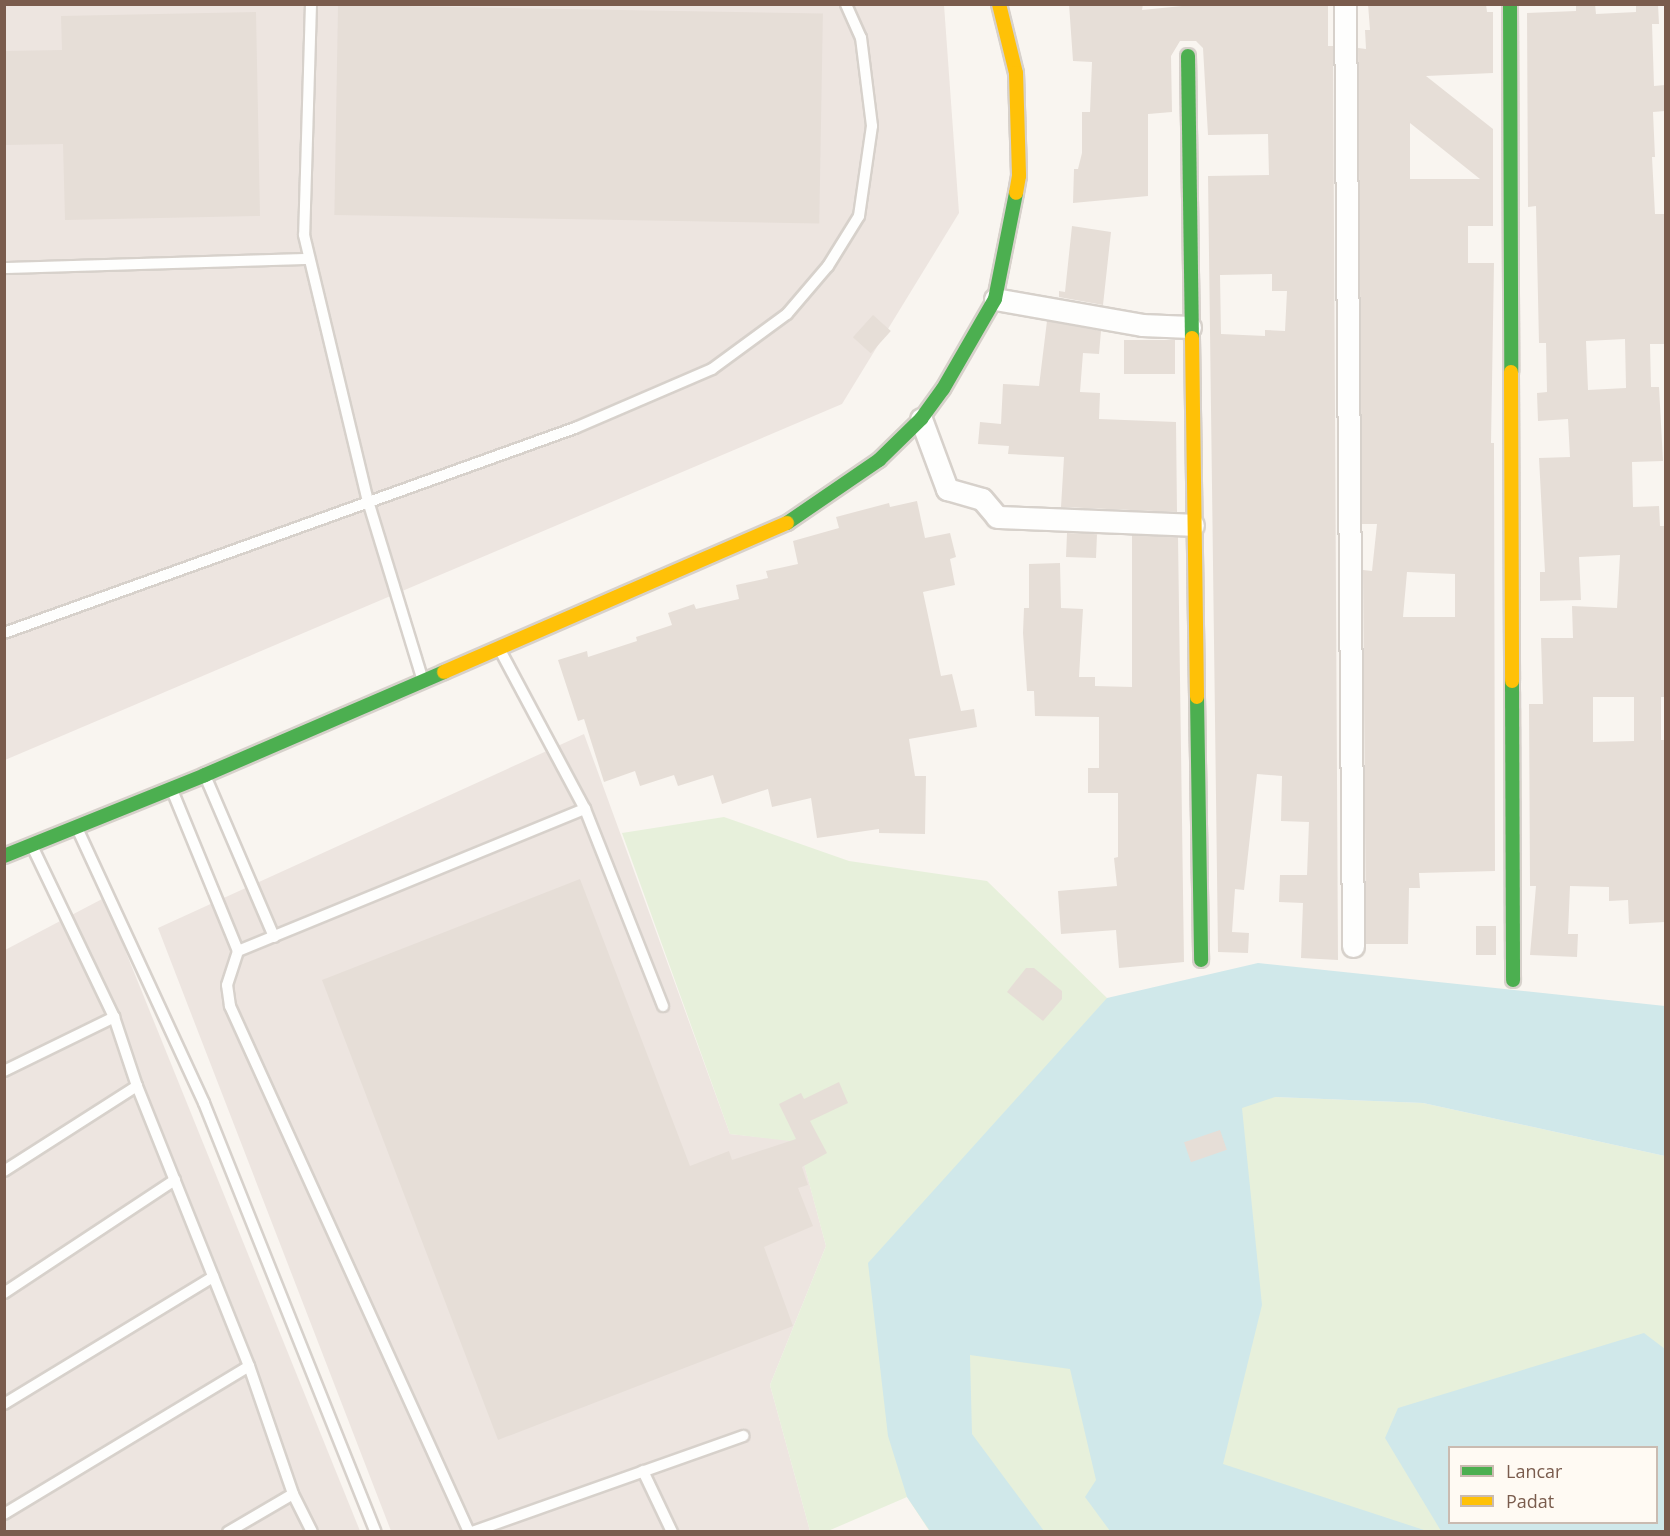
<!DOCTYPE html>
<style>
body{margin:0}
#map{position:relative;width:1670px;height:1536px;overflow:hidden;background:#f9f5f0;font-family:"Open Sans",sans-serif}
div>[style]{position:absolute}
.industrial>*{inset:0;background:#ede5e0}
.green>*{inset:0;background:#e7f0db}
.water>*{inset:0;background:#d0e8ea}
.building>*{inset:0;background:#e6ded7;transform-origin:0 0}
.roads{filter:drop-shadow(2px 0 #d7d1cb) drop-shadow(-2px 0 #d7d1cb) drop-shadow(0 2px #d7d1cb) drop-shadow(0 -2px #d7d1cb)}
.lane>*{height:10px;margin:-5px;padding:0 5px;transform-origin:5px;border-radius:5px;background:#fefefd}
.street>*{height:21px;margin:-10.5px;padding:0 10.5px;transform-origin:10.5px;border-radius:10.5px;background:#fefefd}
.fast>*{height:14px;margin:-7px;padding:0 7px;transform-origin:7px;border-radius:7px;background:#4caf50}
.slow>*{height:14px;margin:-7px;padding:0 7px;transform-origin:7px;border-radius:7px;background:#ffc107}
span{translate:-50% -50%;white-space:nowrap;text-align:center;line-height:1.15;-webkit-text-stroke:4.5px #fffaf3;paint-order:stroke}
.frame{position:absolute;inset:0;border:6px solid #7a5c4d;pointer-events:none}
.legend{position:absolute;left:1448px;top:1446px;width:210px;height:78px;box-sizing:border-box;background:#fffaf3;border:2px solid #cabbb1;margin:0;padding:8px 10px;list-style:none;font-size:18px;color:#7a5c4d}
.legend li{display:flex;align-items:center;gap:12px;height:30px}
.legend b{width:30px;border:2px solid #cabbb1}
</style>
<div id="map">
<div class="industrial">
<i style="clip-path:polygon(5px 5px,944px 5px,959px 213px,842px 404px,5px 760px)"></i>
<i style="clip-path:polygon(584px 734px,730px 1134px,798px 1141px,826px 1246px,770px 1385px,810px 1531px,391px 1531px,158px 928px)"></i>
<i style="clip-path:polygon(104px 898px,360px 1531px,5px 1532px,5px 950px)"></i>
</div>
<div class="green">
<i style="clip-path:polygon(evenodd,724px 817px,849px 861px,987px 881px,1107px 998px,1275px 1097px,1423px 1103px,1665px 1156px,1665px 1531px,930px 1532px,907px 1497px,828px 1531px,810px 1531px,770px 1385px,826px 1246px,798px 1142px,730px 1134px,622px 833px,724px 817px,1450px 1448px,1656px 1448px,1656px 1522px,1450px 1522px,1450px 1448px)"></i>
</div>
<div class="water">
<i style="clip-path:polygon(1258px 963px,1665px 1006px,1665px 1156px,1423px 1103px,1275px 1097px,1242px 1108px,1262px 1305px,1223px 1464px,1427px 1531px,1110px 1531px,1085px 1497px,1096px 1480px,1070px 1369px,970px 1355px,972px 1434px,1044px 1531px,930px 1531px,907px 1497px,888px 1436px,868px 1263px,1107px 998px)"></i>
<i style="clip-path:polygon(evenodd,1644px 1333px,1665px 1349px,1665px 1531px,1441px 1531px,1385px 1438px,1398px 1408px,1644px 1333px,1450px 1448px,1656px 1448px,1656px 1522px,1450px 1522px,1450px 1448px)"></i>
</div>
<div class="building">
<i style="clip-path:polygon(evenodd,1069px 4px,1143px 4px,1142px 10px,1202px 4px,1328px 4px,1328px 46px,1333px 46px,1338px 960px,1301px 958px,1303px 903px,1279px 902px,1280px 875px,1307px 875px,1309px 822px,1281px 821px,1282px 776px,1257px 774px,1244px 890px,1235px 889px,1232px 932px,1249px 933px,1248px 953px,1218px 952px,1208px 176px,1269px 175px,1268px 134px,1208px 135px,1203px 48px,1196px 41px,1180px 41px,1171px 56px,1172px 112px,1148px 114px,1148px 196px,1073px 203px,1074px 169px,1078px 169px,1082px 153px,1082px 112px,1090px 112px,1092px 62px,1073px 61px,1069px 4px,1272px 274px,1272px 291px,1287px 291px,1285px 331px,1265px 330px,1265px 336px,1221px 334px,1220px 275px,1272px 274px)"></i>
<i style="clip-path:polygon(evenodd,1368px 4px,1486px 4px,1487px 12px,1493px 12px,1493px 73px,1426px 76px,1493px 129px,1493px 226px,1468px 226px,1468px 263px,1494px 263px,1491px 443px,1494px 443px,1495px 871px,1419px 873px,1420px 888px,1409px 888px,1408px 944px,1366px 944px,1363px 570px,1372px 571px,1377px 524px,1362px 524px,1358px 48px,1366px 49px,1365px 30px,1370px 30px,1368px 4px,1410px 123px,1480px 179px,1410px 179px,1410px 123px,1368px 4px,1407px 572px,1455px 574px,1455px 617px,1403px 617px,1407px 572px)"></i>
<i style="clip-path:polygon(evenodd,1576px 4px,1595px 4px,1596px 14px,1636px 12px,1636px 4px,1658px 4px,1659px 24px,1652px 24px,1654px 86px,1665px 85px,1665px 111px,1653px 112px,1655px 157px,1652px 157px,1655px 214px,1665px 214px,1664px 344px,1650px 344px,1651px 387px,1659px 387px,1663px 461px,1632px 462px,1633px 507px,1659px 506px,1660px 526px,1665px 526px,1665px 697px,1661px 697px,1661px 740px,1665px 740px,1665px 922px,1629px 924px,1628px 900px,1609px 901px,1609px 887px,1570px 886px,1568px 934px,1578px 934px,1577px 957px,1530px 955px,1536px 886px,1530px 886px,1529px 704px,1543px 704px,1541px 638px,1573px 638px,1572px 606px,1617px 608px,1620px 555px,1579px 557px,1581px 600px,1540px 601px,1540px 572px,1545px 572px,1539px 458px,1570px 457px,1568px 419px,1538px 421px,1537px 393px,1547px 392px,1546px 343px,1539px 343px,1536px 206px,1528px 207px,1527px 13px,1576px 11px,1576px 4px,1625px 339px,1626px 388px,1588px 390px,1586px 341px,1625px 339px,1576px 4px,1593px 697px,1634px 697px,1634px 741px,1593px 742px,1593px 697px)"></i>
<i style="left:338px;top:5px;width:485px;height:210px;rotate:1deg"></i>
<i style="clip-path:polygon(256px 12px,260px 216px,65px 220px,63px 144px,4px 145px,4px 51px,62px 50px,61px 16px)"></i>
<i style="clip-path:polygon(1072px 226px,1111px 232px,1103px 305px,1059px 297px,1059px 291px,1065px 292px)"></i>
<i style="left:873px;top:315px;width:24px;height:30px;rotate:42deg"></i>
<i style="clip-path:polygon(1047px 321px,1101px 331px,1099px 354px,1083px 353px,1080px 392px,1100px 393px,1099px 419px,1176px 422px,1177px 512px,1061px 507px,1064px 457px,1008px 454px,1009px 446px,978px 444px,980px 422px,1001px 424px,1003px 384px,1039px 386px)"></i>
<i style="left:1124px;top:340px;width:51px;height:34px"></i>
<i style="clip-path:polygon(917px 501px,925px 538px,950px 533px,956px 557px,950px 559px,955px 585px,923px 592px,941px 676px,952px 674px,961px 711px,974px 709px,977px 727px,909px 739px,915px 776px,926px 776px,925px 834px,879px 833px,879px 829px,817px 838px,811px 798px,772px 807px,768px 789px,722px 804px,713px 775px,678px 786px,674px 775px,640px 786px,635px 771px,604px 782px,584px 719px,578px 721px,558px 660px,587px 651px,588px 657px,637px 641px,636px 637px,672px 625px,668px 613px,694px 604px,696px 609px,739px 599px,736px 585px,768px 578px,766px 571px,798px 564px,793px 541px,839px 528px,836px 517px,889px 503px,890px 507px)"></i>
<i style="clip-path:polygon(1067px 533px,1119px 535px,1097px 534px,1096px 558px,1066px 557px)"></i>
<i style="clip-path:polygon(1132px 535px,1178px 537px,1184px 962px,1119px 968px,1116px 930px,1061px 934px,1058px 891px,1117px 886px,1114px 858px,1118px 857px,1118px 793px,1088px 793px,1088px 768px,1099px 768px,1099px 717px,1035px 716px,1034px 691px,1027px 691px,1023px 633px,1024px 608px,1029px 608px,1029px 564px,1060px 563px,1061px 608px,1083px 609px,1079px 677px,1095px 677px,1095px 686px,1132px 687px)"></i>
<i style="clip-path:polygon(580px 879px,690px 1166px,729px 1151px,732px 1160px,796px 1139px,779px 1104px,801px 1093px,804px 1099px,839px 1082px,848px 1103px,810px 1121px,827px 1153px,802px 1167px,808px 1185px,798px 1188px,813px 1226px,764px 1247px,793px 1326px,498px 1440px,322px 980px)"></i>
<i style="left:1476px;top:926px;width:20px;height:29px"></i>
<i style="clip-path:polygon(1026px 968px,1034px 968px,1062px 991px,1062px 999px,1043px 1021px,1007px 992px)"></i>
<i style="left:1220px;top:1130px;width:21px;height:38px;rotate:71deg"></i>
</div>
<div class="roads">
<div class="lane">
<i style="left:311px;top:4px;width:231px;rotate:91.7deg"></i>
<i style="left:304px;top:235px;width:274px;rotate:76.5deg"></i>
<i style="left:368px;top:501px;width:185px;rotate:73deg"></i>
<i style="left:4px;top:268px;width:304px;rotate:-1.7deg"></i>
<i style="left:4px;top:633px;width:607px;rotate:-19.75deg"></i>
<i style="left:575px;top:428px;width:149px;rotate:-23.3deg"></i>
<i style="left:712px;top:369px;width:93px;rotate:-36.3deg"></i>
<i style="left:787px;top:314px;width:63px;rotate:-49.5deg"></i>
<i style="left:828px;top:266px;width:59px;rotate:-58.2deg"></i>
<i style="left:859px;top:216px;width:91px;rotate:-81.8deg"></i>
<i style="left:872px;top:126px;width:89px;rotate:-97.1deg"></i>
<i style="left:861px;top:38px;width:37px;rotate:-114deg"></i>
<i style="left:500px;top:650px;width:180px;rotate:61.9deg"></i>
<i style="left:585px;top:809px;width:212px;rotate:68.4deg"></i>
<i style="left:206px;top:778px;width:173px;rotate:66.8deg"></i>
<i style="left:172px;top:790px;width:174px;rotate:67.7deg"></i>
<i style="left:77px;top:828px;width:303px;rotate:65.2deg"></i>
<i style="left:204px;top:1103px;width:462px;rotate:68.2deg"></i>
<i style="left:33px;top:848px;width:187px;rotate:64.4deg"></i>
<i style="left:114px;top:1017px;width:73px;rotate:71.6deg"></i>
<i style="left:137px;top:1086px;width:302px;rotate:68.2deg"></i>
<i style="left:249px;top:1366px;width:135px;rotate:71deg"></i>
<i style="left:293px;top:1494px;width:42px;rotate:63.4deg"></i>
<i style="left:4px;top:1071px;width:123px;rotate:-26.1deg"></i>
<i style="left:4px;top:1171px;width:158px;rotate:-32.6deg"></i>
<i style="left:4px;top:1293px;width:205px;rotate:-33.5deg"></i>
<i style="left:4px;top:1404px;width:245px;rotate:-31.3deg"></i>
<i style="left:643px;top:1471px;width:68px;rotate:64.6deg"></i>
<i style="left:4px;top:1514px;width:286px;rotate:-31.1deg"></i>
<i style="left:228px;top:1532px;width:75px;rotate:-30.3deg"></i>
<i style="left:469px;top:1532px;width:578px;rotate:-114.44deg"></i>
<i style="left:230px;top:1006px;width:21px;rotate:-98deg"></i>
<i style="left:227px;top:985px;width:36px;rotate:-72deg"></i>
<i style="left:238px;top:951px;width:375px;rotate:-22.3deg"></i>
<i style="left:472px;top:1532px;width:288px;rotate:-19.5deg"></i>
</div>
<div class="street">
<i style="left:1345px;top:4px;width:942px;rotate:89.51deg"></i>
<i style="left:995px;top:299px;width:149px;rotate:10deg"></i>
<i style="left:1142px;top:325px;width:48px;rotate:2.4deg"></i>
<i style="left:921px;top:419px;width:75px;rotate:69.6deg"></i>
<i style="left:947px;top:489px;width:36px;rotate:16deg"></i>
<i style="left:982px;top:499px;width:23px;rotate:50deg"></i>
<i style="left:997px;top:517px;width:196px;rotate:2.3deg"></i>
</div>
<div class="fast">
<i style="left:1510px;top:4px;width:368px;rotate:89.8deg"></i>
<i style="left:1188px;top:56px;width:282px;rotate:89.2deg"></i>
<i style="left:787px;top:523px;width:112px;rotate:-34.4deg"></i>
<i style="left:879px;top:460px;width:59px;rotate:-44.3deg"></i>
<i style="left:921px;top:419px;width:37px;rotate:-54deg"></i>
<i style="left:943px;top:389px;width:104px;rotate:-60deg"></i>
<i style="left:995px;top:299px;width:108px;rotate:-78.8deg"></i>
<i style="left:1512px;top:681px;width:299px;rotate:89.8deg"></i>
<i style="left:1197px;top:697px;width:263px;rotate:89.1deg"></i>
<i style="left:4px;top:856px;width:217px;rotate:-21.9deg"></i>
<i style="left:205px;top:775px;width:260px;rotate:-23.3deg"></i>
</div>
<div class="slow">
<i style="left:999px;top:4px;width:71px;rotate:76.2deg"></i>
<i style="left:1016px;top:73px;width:103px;rotate:88.3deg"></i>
<i style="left:1019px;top:176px;width:17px;rotate:100deg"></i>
<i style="left:1192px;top:338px;width:359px;rotate:89.2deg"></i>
<i style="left:1511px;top:372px;width:309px;rotate:89.8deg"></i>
<i style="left:444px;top:672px;width:374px;rotate:-23.5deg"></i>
</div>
</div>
<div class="frame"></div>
<ul class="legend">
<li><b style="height:8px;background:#4caf50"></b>Lancar</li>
<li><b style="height:8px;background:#ffc107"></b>Padat</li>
</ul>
</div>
